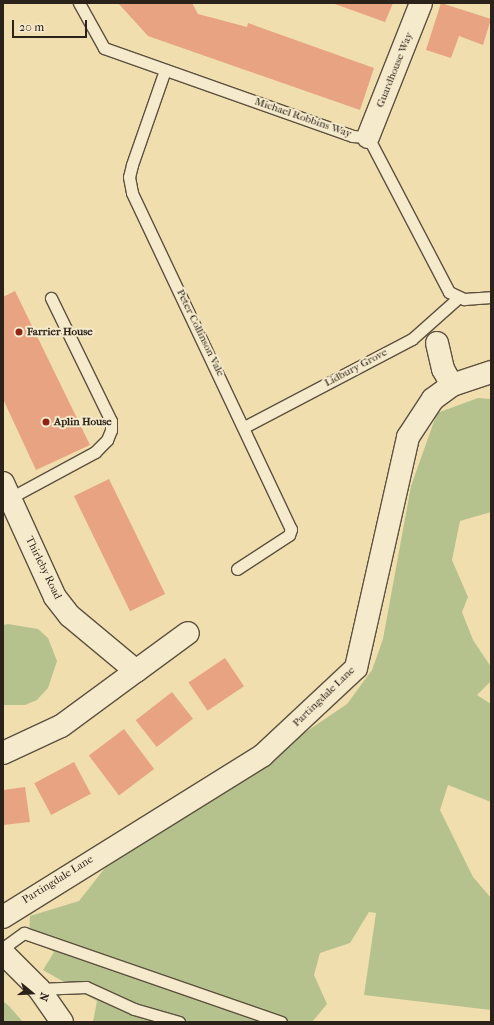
<!DOCTYPE html>
<style>
body{margin:0}
#map{position:relative;width:494px;height:1025px;overflow:hidden;background:#f0deaf;font-family:"IM FELL French Canon",serif}
div>[style]{position:absolute}
.green>*{inset:0;background:#b6c28d}
.building>*{inset:0;background:#e7a382;transform-origin:0 0}
.roads{filter:drop-shadow(1px 0 #5c513f) drop-shadow(-1px 0 #5c513f) drop-shadow(0 1px #5c513f) drop-shadow(0 -1px #5c513f)}
.lane>*{height:11px;margin:-5.5px;padding:0 5.5px;transform-origin:5.5px;border-radius:5.5px;background:#f5eacb}
.street>*{height:22px;margin:-11px;padding:0 11px;transform-origin:11px;border-radius:11px;background:#f5eacb}
.secondary>*{height:22px;margin:-11px;padding:0 11px;transform-origin:11px;border-radius:11px;background:#f5eacb}
.dots>*{width:11px;height:11px;translate:-50% -50%;box-sizing:border-box;border:2px solid #f5eacb;border-radius:50%}
span{translate:-50% -50%;white-space:nowrap;text-align:center;line-height:1.15;-webkit-text-stroke:4px #f5eacb;paint-order:stroke}
.street-label{font-size:11px;color:#2b221a}
.poi-label{font-size:11px;color:#2b221a;font-weight:700}
.left{translate:0 -50%;text-align:left}
.frame{position:absolute;inset:0;border:4px solid #2b221a;pointer-events:none}
.north{position:absolute;left:12px;top:973px;width:40px;height:40px;-webkit-text-stroke:3px #f5eacb;paint-order:stroke;rotate:108deg;font-size:11px;font-weight:700;line-height:16px;text-align:center;color:#2b221a}
.north::after{content:'';display:block;margin:auto;width:14px;height:18px;background:#2b221a;clip-path:polygon(50% 0,100% 100%,50% 72%,0 100%)}
.scale{position:absolute;left:12px;top:20px;width:75px;height:18px;box-sizing:border-box;border:2px solid #2b221a;border-top:0;padding-left:5px;font-size:12px;line-height:14px;white-space:nowrap;color:#2b221a;-webkit-text-stroke:3px #f5eacb;paint-order:stroke}
</style>
<div id="map">
<div class="green">
<i style="clip-path:polygon(478px 398px,491px 399px,491px 512px,460px 521px,452px 560px,468px 597px,462px 612px,473px 640px,491px 667px,491px 681px,477px 695px,491px 704px,491px 802px,448px 785px,440px 810px,473px 877px,491px 898px,491px 1010px,364px 995px,376px 913px,369px 912px,350px 943px,320px 953px,314px 975px,327px 1004px,312px 1022px,93px 1022px,97px 1001px,43px 970px,54px 952px,29px 938px,30px 916px,79px 901px,105px 868px,347px 704px,372px 670px,383px 639px,411px 486px,437px 413px)"></i>
<i style="clip-path:polygon(8px 624px,38px 629px,48px 638px,57px 661px,48px 688px,37px 700px,25px 705px,3px 705px,3px 625px)"></i>
<i style="clip-path:polygon(3px 1001px,9px 1006px,23px 1022px,3px 1022px)"></i>
</div>
<div class="building">
<i style="clip-path:polygon(118px 3px,192px 3px,198px 14px,247px 27px,248px 23px,374px 68px,360px 110px,148px 36px)"></i>
<i style="clip-path:polygon(332px 3px,393px 3px,385px 22px)"></i>
<i style="clip-path:polygon(441px 3px,491px 19px,483px 45px,459px 36px,451px 58px,426px 50px)"></i>
<i style="clip-path:polygon(15px 291px,90px 445px,36px 470px,3px 399px,3px 297px)"></i>
<i style="left:109px;top:479px;width:128px;height:39px;rotate:64deg"></i>
<i style="left:225px;top:658px;width:34px;height:44px;rotate:56deg"></i>
<i style="left:172px;top:692px;width:34px;height:46px;rotate:52deg"></i>
<i style="left:124px;top:729px;width:50px;height:44px;rotate:53deg"></i>
<i style="left:74px;top:762px;width:36px;height:45px;rotate:62deg"></i>
<i style="clip-path:polygon(25px 787px,30px 822px,3px 825px,3px 790px)"></i>
</div>
<div class="roads">
<div class="lane">
<i style="left:79px;top:3px;width:51px;rotate:60.9deg"></i>
<i style="left:104px;top:48px;width:263px;rotate:19.5deg"></i>
<i style="left:352px;top:136px;width:16px;rotate:4deg"></i>
<i style="left:368px;top:137px;width:175px;rotate:62.4deg"></i>
<i style="left:449px;top:292px;width:17px;rotate:25deg"></i>
<i style="left:464px;top:299px;width:27px;rotate:-4deg"></i>
<i style="left:165px;top:70px;width:101px;rotate:109.2deg"></i>
<i style="left:132px;top:165px;width:12px;rotate:104deg"></i>
<i style="left:129px;top:177px;width:16px;rotate:79deg"></i>
<i style="left:132px;top:193px;width:372px;rotate:64.7deg"></i>
<i style="left:291px;top:529px;width:6px;rotate:108deg"></i>
<i style="left:289px;top:535px;width:62px;rotate:146.8deg"></i>
<i style="left:246px;top:426px;width:187px;rotate:-27.7deg"></i>
<i style="left:412px;top:339px;width:62px;rotate:-41.7deg"></i>
<i style="left:10px;top:498px;width:97px;rotate:-28.4deg"></i>
<i style="left:95px;top:452px;width:17px;rotate:-45deg"></i>
<i style="left:107px;top:440px;width:11px;rotate:-68deg"></i>
<i style="left:111px;top:430px;width:9px;rotate:-90deg"></i>
<i style="left:111px;top:421px;width:137px;rotate:-116deg"></i>
<i style="left:3px;top:948px;width:26px;rotate:-36deg"></i>
<i style="left:24px;top:933px;width:272px;rotate:19.1deg"></i>
<i style="left:39px;top:989px;width:47px;rotate:-2.4deg"></i>
<i style="left:86px;top:987px;width:53px;rotate:24.6deg"></i>
<i style="left:134px;top:1009px;width:47px;rotate:16.1deg"></i>
</div>
<div class="street">
<i style="left:368px;top:137px;width:144px;rotate:-68.4deg"></i>
<i style="left:437px;top:343px;width:27px;rotate:77deg"></i>
<i style="left:443px;top:369px;width:18px;rotate:61deg"></i>
<i style="left:3px;top:483px;width:125px;rotate:65.5deg"></i>
<i style="left:55px;top:597px;width:24px;rotate:52deg"></i>
<i style="left:70px;top:616px;width:86px;rotate:39.8deg"></i>
<i style="left:136px;top:671px;width:93px;rotate:143.7deg"></i>
<i style="left:61px;top:726px;width:64px;rotate:155deg"></i>
<i style="left:136px;top:671px;width:64px;rotate:-36.2deg"></i>
<i style="left:3px;top:917px;width:306px;rotate:-31.9deg"></i>
<i style="left:263px;top:755px;width:127px;rotate:-43.1deg"></i>
<i style="left:356px;top:668px;width:237px;rotate:-77.3deg"></i>
<i style="left:408px;top:437px;width:45px;rotate:-56.7deg"></i>
<i style="left:433px;top:399px;width:24px;rotate:-36deg"></i>
<i style="left:452px;top:385px;width:41px;rotate:-18.4deg"></i>
</div>
<div class="secondary">
<i style="left:3px;top:953px;width:51px;rotate:45deg"></i>
<i style="left:39px;top:989px;width:40px;rotate:55.1deg"></i>
</div>
</div>
<div class="dots">
<i style="left:19px;top:332px;background:#8f2418"></i>
<i style="left:46px;top:422px;background:#8f2418"></i>
</div>
<div class="street-label">
<span style="left:395px;top:70px;rotate:-68deg">Guardhouse Way</span>
<span style="left:303px;top:118px;rotate:19deg">Michael Robbins Way</span>
<span style="left:200px;top:333px;rotate:64deg">Peter Collinson Vale</span>
<span style="left:356px;top:368px;rotate:-28deg">Lidbury Grove</span>
<span style="left:43px;top:568px;rotate:64deg">Thirleby Road</span>
<span style="left:324px;top:697px;rotate:-44deg">Partingdale Lane</span>
<span style="left:58px;top:880px;rotate:-32deg">Partingdale Lane</span>
</div>
<div class="poi-label">
<span class="left" style="left:27px;top:332px">Farrier House</span>
<span class="left" style="left:54px;top:422px">Aplin House</span>
</div>
<div class="frame"></div>
<div class="north">N</div>
<div class="scale">20 m</div>
</div>
